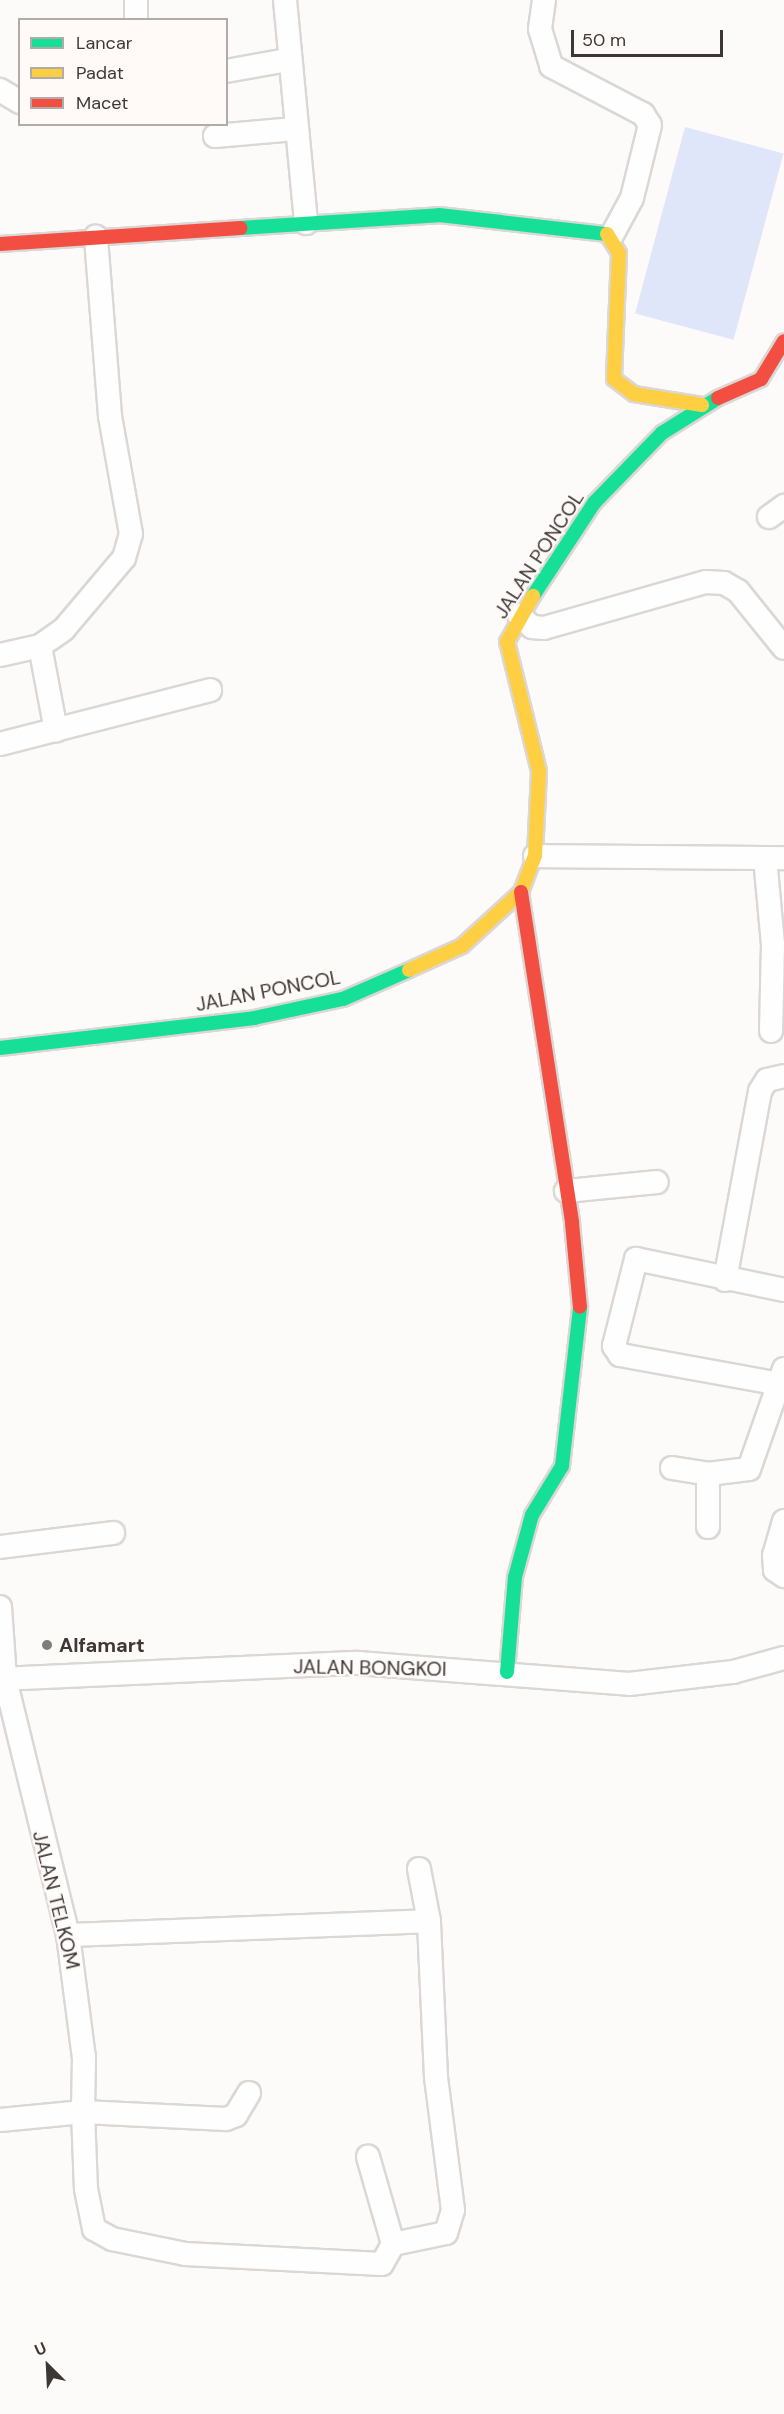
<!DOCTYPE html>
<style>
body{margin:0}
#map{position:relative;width:784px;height:2414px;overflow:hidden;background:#fdfbf9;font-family:"DM Sans",sans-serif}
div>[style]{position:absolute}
.green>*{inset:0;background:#e0e6fa;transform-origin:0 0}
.roads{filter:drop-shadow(2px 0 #dbd7d5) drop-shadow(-2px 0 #dbd7d5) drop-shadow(0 2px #dbd7d5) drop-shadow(0 -2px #dbd7d5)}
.street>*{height:22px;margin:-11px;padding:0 11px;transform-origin:11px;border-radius:11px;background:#fffefe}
.fast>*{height:14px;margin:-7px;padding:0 7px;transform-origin:7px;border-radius:7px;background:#16e098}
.slow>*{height:14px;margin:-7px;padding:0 7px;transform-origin:7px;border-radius:7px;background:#ffcf43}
.jam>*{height:14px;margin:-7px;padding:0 7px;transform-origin:7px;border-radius:7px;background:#f24e42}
.dots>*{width:16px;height:16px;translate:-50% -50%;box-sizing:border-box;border:3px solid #fffaf7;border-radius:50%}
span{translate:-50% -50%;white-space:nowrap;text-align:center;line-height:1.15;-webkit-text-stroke:4.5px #fffaf7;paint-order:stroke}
.street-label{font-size:20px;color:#3d3836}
.poi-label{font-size:20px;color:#3d3836;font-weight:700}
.left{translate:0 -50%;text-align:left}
.legend{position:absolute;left:18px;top:18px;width:210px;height:108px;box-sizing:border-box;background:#fffaf7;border:2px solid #b1acaa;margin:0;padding:8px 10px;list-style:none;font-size:18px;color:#3d3836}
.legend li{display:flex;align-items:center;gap:12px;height:30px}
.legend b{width:30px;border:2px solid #b1acaa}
.north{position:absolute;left:18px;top:2336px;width:60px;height:60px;-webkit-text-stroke:4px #fffaf7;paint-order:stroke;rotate:336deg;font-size:16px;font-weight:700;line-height:24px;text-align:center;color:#3d3836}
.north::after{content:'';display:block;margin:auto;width:21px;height:27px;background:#3d3836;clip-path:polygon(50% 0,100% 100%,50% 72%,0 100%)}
.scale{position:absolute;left:571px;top:30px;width:152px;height:27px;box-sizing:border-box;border:3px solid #3d3836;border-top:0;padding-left:8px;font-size:18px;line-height:21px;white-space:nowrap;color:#3d3836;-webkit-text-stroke:4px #fffaf7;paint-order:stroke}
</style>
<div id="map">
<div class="green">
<i style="left:685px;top:127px;width:102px;height:193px;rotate:15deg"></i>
</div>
<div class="roads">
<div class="street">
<i style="left:136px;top:0;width:20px;rotate:90deg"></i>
<i style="left:285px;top:0;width:224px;rotate:84.6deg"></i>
<i style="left:544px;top:0;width:29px;rotate:98deg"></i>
<i style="left:540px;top:29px;width:39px;rotate:73deg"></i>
<i style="left:551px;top:66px;width:104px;rotate:27.6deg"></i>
<i style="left:643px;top:114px;width:13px;rotate:58deg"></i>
<i style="left:650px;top:125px;width:75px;rotate:103.9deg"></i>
<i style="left:632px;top:198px;width:42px;rotate:118.4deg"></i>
<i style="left:226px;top:71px;width:63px;rotate:-10.1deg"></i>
<i style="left:0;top:90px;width:23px;rotate:31deg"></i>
<i style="left:215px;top:136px;width:80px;rotate:-5deg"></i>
<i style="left:769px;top:517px;width:19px;rotate:-36deg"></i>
<i style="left:519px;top:615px;width:18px;rotate:43deg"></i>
<i style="left:532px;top:627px;width:12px;rotate:5deg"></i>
<i style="left:544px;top:628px;width:168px;rotate:-15.9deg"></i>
<i style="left:706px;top:582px;width:18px;rotate:3deg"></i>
<i style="left:724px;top:583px;width:16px;rotate:30deg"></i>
<i style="left:738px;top:591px;width:73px;rotate:51.1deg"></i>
<i style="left:40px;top:646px;width:86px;rotate:79.3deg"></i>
<i style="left:0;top:655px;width:41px;rotate:-12.7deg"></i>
<i style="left:40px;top:646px;width:29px;rotate:-35deg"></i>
<i style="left:64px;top:629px;width:93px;rotate:-49.8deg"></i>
<i style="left:124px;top:558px;width:25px;rotate:-74deg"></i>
<i style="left:131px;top:534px;width:120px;rotate:-100.1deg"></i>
<i style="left:110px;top:416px;width:180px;rotate:-94.5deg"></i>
<i style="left:0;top:744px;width:217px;rotate:-14.4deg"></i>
<i style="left:535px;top:856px;width:249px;rotate:0.5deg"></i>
<i style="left:765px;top:858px;width:86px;rotate:84.7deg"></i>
<i style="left:773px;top:944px;width:87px;rotate:91.3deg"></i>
<i style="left:566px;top:1191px;width:91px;rotate:-5.6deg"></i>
<i style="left:725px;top:1280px;width:192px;rotate:-79.5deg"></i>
<i style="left:760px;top:1091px;width:13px;rotate:-58deg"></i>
<i style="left:767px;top:1080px;width:17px;rotate:-13deg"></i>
<i style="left:780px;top:1384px;width:163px;rotate:-169.7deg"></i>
<i style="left:620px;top:1355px;width:11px;rotate:-124deg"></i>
<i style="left:614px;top:1346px;width:90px;rotate:-75.8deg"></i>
<i style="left:636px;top:1259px;width:151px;rotate:11.8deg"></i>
<i style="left:672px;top:1468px;width:36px;rotate:9deg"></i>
<i style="left:708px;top:1474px;width:41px;rotate:-7deg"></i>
<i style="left:749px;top:1469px;width:106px;rotate:-70.7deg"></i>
<i style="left:708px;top:1474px;width:53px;rotate:90deg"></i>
<i style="left:784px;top:1521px;width:35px;rotate:106deg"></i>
<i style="left:774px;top:1555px;width:15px;rotate:86deg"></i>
<i style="left:775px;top:1570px;width:11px;rotate:34deg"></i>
<i style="left:0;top:1547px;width:114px;rotate:-7.1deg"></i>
<i style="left:0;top:1607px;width:72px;rotate:86deg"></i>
<i style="left:5px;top:1679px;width:264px;rotate:76.2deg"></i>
<i style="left:68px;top:1935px;width:124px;rotate:82.6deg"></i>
<i style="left:84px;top:2058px;width:54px;rotate:91.1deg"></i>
<i style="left:83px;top:2112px;width:83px;rotate:174.5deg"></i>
<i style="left:0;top:1679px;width:358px;rotate:-2.6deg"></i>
<i style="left:358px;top:1663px;width:272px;rotate:4.4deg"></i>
<i style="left:629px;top:1684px;width:105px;rotate:-6.6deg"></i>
<i style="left:733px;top:1672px;width:53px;rotate:-15.4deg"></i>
<i style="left:68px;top:1935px;width:361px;rotate:-2.2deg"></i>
<i style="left:249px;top:2093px;width:26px;rotate:121deg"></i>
<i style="left:236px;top:2115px;width:11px;rotate:158deg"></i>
<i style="left:226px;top:2119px;width:143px;rotate:-177.2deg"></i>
<i style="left:83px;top:2112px;width:77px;rotate:87.8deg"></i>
<i style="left:86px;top:2189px;width:41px;rotate:78.7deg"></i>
<i style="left:94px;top:2229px;width:21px;rotate:29deg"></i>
<i style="left:112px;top:2239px;width:75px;rotate:11.6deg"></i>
<i style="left:185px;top:2254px;width:197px;rotate:2.9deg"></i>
<i style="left:382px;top:2264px;width:23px;rotate:-61deg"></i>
<i style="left:393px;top:2244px;width:91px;rotate:-106deg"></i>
<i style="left:393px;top:2244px;width:54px;rotate:-11.7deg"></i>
<i style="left:446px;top:2233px;width:24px;rotate:-73deg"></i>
<i style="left:453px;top:2210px;width:134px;rotate:-97.3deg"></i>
<i style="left:436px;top:2077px;width:156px;rotate:-92.6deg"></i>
<i style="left:429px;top:1921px;width:53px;rotate:-100.9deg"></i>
</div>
<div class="fast">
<i style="left:240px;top:228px;width:199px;rotate:-3.7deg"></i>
<i style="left:439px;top:215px;width:169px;rotate:6.5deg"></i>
<i style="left:533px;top:596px;width:111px;rotate:-56.7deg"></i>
<i style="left:594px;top:503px;width:98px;rotate:-45.8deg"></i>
<i style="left:662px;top:433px;width:66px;rotate:-32deg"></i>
<i style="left:0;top:1048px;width:256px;rotate:-6.7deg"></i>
<i style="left:254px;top:1018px;width:91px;rotate:-12.1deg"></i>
<i style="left:343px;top:999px;width:72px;rotate:-23.7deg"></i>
<i style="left:507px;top:1672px;width:95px;rotate:-85.2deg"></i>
<i style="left:515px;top:1577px;width:64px;rotate:-74.7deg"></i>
<i style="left:532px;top:1515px;width:57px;rotate:-58.5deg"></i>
<i style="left:562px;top:1466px;width:160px;rotate:-83.5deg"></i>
</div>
<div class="slow">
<i style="left:607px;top:234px;width:22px;rotate:58deg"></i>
<i style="left:619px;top:253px;width:126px;rotate:92.3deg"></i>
<i style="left:614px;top:379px;width:25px;rotate:37deg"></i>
<i style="left:634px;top:394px;width:69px;rotate:9.2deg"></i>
<i style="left:409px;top:970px;width:58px;rotate:-24.4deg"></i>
<i style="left:462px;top:946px;width:80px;rotate:-42.5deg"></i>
<i style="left:521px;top:892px;width:39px;rotate:-69deg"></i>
<i style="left:535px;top:856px;width:85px;rotate:-87.3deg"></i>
<i style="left:539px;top:771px;width:133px;rotate:-103.9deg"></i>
<i style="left:507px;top:642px;width:53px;rotate:-60.5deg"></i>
</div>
<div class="jam">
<i style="left:0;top:244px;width:241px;rotate:-3.8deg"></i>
<i style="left:718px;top:398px;width:47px;rotate:-23.8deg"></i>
<i style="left:761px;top:379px;width:44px;rotate:-58.8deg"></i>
<i style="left:521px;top:892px;width:335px;rotate:81.2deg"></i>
<i style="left:572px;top:1223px;width:84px;rotate:84.6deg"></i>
</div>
</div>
<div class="dots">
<i style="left:47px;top:1645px;background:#807c7a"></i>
</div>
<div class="street-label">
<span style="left:539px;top:555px;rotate:-57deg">JALAN PONCOL</span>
<span style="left:268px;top:991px;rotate:-11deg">JALAN PONCOL</span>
<span style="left:370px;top:1668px;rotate:1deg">JALAN BONGKOI</span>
<span style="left:56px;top:1900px;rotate:76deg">JALAN TELKOM</span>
</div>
<div class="poi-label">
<span class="left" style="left:59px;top:1645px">Alfamart</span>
</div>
<ul class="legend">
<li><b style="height:8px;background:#16e098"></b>Lancar</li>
<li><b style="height:8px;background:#ffcf43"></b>Padat</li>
<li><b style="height:8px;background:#f24e42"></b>Macet</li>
</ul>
<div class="north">U</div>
<div class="scale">50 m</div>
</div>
